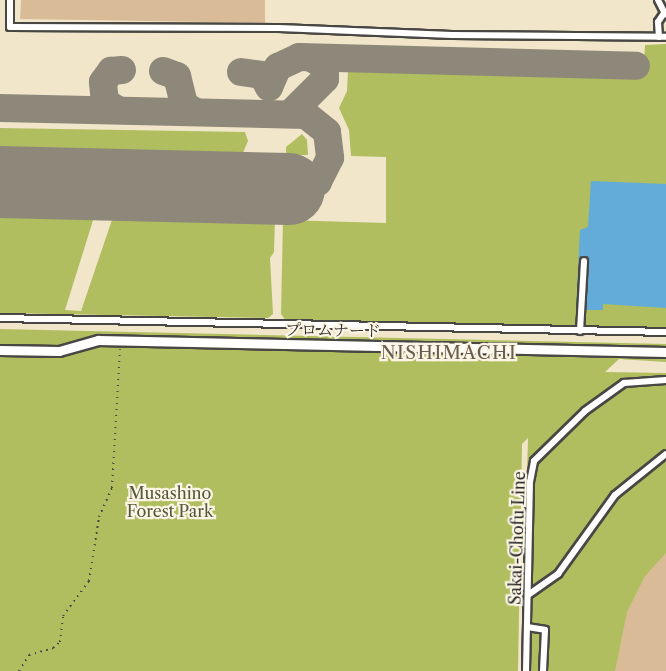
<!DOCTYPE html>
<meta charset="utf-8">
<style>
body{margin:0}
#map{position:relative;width:666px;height:671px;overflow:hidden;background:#f1e6c9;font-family:"Libre Caslon Text","Noto Serif JP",serif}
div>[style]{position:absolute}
.green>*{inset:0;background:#b0be60}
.water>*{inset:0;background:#63acda}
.taxiway>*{height:28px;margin:-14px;padding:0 14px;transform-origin:14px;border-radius:14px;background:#8e887a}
.runway>*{height:72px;margin:-36px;padding:0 36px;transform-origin:36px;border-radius:36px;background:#8e887a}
.building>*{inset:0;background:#dabb97}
.path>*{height:2px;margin-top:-1px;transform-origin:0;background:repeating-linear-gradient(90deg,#494743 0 1.5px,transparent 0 6px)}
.roads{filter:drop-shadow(2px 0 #494743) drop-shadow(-2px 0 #494743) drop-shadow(0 2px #494743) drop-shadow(0 -2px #494743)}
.service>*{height:6px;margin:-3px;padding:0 3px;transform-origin:3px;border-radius:3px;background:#fff}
.pedestrian>*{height:9px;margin:-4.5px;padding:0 4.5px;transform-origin:4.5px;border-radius:4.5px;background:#fff}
span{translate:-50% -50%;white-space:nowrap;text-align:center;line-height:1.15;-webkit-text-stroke:4.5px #fcf5e5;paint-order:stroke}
.street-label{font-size:16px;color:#2b2b2b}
.park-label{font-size:16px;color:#53573b}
.neighbourhood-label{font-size:18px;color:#685d51;letter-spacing:1.5px}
</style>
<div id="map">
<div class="green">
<i style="clip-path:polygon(666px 44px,666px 333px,286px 321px,281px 314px,283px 220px,386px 223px,386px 157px,351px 156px,349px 130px,339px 108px,347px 91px,348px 70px,643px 76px,645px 45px)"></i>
<i style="clip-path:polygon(0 128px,245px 132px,248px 141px,242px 155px,0 152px)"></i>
<i style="clip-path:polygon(302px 134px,307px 140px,308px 155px,286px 155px,286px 147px)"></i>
<i style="clip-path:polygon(0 212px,95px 214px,65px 310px,81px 311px,114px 214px,275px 218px,274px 252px,270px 258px,273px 314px,268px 318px,0 313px)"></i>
<i style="clip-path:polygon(0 329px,666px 344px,666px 362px,619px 359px,605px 372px,666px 373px,666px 671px,521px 671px,528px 438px,522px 444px,518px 671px,0 671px)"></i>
</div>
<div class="water">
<i style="clip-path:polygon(591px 181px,666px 184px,666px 308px,603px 304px,603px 310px,576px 310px,580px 230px,588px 227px)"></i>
</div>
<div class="taxiway">
<i style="left:163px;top:71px;width:15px;rotate:20deg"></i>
<i style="left:177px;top:76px;width:30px;rotate:76deg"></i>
<i style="left:184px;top:105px;width:14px;rotate:30deg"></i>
<i style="left:241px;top:72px;width:21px;rotate:8deg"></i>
<i style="left:262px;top:75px;width:14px;rotate:60deg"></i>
<i style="left:269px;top:87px;width:22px;rotate:-66deg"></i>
<i style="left:278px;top:67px;width:23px;rotate:-25deg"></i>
<i style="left:299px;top:57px;width:337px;rotate:1.5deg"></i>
<i style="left:0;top:108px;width:306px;rotate:1.3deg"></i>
<i style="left:306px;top:115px;width:27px;rotate:39deg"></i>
<i style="left:327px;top:132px;width:26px;rotate:83deg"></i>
<i style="left:330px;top:158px;width:27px;rotate:117deg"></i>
<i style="left:318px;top:182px;width:20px;rotate:160deg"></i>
<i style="left:118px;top:110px;width:15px;rotate:-148deg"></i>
<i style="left:105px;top:102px;width:20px;rotate:-96deg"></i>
<i style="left:103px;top:82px;width:14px;rotate:-54deg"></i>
<i style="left:111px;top:71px;width:11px;rotate:-5deg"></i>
<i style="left:291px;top:113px;width:48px;rotate:-45deg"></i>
<i style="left:325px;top:79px;width:13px;rotate:-90deg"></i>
<i style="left:325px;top:66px;width:16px;rotate:-150deg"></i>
</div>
<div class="runway">
<i style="left:0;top:182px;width:289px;rotate:1.4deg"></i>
</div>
<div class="building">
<i style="clip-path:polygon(21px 0,265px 0,265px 23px,20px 19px)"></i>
<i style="clip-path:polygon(666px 553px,666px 671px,615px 671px,627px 612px,645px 576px)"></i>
</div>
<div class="path">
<i style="left:19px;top:671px;width:19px;rotate:-58deg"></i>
<i style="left:29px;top:655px;width:25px;rotate:-16deg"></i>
<i style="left:53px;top:648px;width:9px;rotate:-41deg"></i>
<i style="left:60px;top:642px;width:26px;rotate:-83deg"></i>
<i style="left:63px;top:616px;width:44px;rotate:-53.4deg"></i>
<i style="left:89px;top:581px;width:65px;rotate:-81.1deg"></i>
<i style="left:99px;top:517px;width:32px;rotate:-66deg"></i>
<i style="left:112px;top:488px;width:139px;rotate:-86.7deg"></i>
</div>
<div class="roads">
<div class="service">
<i style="left:10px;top:0;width:27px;rotate:90deg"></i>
<i style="left:10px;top:27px;width:269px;rotate:0.2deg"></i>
<i style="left:279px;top:28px;width:173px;rotate:2.3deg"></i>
<i style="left:452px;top:35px;width:214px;rotate:0.5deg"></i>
<i style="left:658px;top:0;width:16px;rotate:63deg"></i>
<i style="left:659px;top:37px;width:15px;rotate:-94deg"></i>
<i style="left:658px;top:22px;width:11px;rotate:-56deg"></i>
<i style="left:0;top:318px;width:666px;rotate:1.2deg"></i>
<i style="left:580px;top:331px;width:70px;rotate:-86.7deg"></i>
<i style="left:528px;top:595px;width:37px;rotate:-35deg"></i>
<i style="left:558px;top:574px;width:97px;rotate:-54.2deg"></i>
<i style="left:615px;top:495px;width:65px;rotate:-38.8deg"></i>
<i style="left:527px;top:627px;width:18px;rotate:9deg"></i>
<i style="left:545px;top:630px;width:41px;rotate:92.8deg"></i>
<i style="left:526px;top:671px;width:189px;rotate:-88.8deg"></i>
<i style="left:530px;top:482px;width:21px;rotate:-79deg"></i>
<i style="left:534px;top:461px;width:71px;rotate:-44.4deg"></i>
<i style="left:585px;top:411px;width:48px;rotate:-35.7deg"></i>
<i style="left:624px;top:383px;width:42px;rotate:-4.1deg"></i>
</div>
<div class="pedestrian">
<i style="left:0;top:350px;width:59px;rotate:1deg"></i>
<i style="left:59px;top:351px;width:41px;rotate:-15.8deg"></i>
<i style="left:98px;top:340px;width:568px;rotate:1.21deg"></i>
</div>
</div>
<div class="street-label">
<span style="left:333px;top:330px;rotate:1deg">プロムナード</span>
<span style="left:517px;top:538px;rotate:-88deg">Sakai-Chofu Line</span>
</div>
<div class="park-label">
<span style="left:170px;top:502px">Musashino<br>Forest Park</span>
</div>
<div class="neighbourhood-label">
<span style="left:449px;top:353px">NISHIMACHI</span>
</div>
</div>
